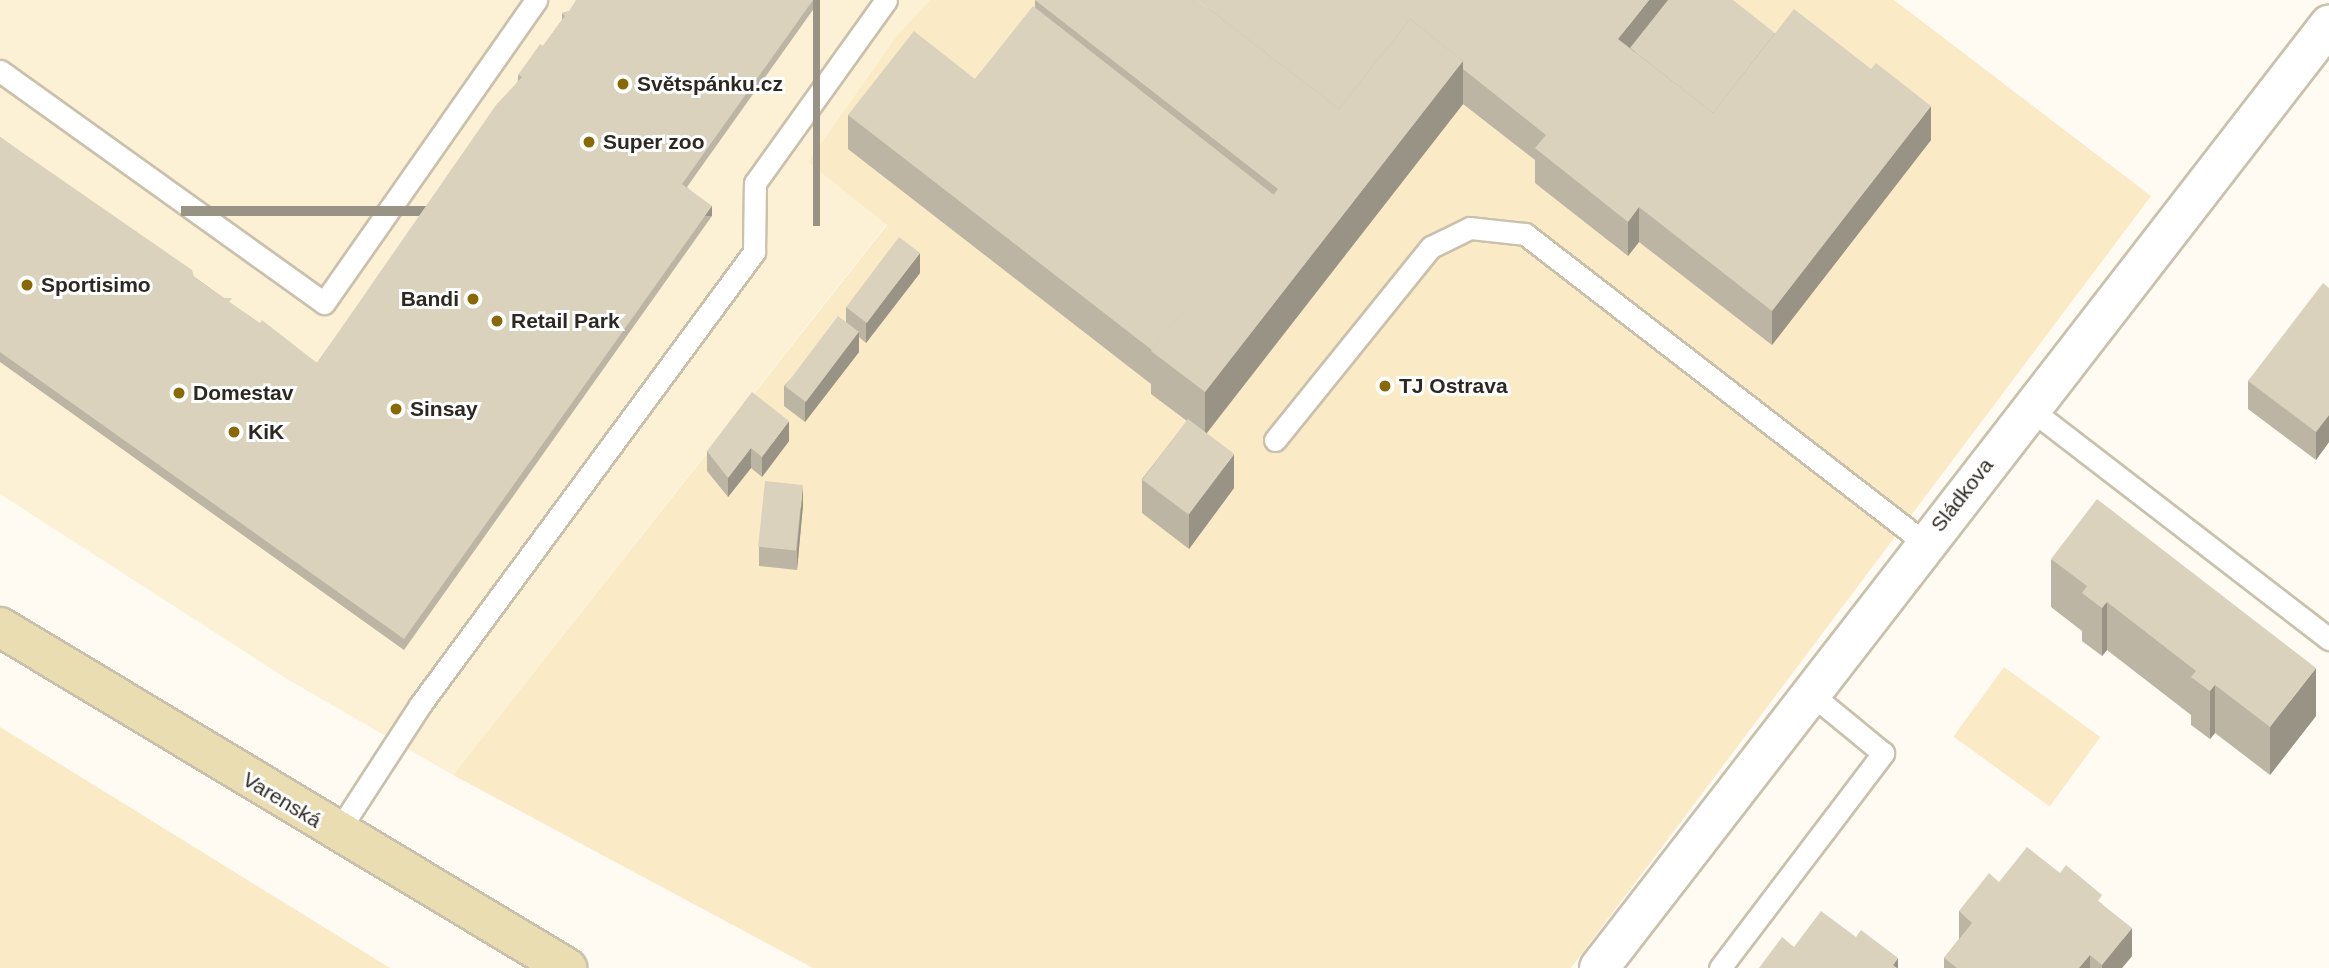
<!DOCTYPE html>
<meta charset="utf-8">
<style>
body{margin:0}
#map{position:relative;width:2329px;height:968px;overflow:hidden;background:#fffbf3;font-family:Helvetica,sans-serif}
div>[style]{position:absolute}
.built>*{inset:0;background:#fdf1d5}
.green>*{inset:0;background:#fbeac6;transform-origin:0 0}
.roads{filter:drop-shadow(2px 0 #cac1ad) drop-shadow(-2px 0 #cac1ad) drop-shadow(0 2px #cac1ad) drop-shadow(0 -2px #cac1ad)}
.lane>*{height:21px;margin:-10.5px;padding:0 10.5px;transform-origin:10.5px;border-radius:10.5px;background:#fff}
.street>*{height:38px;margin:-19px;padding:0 19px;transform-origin:19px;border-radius:19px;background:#fff}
.secondary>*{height:38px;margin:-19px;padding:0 19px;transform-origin:19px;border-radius:19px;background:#eaddb2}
.wall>*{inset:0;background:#bcb5a3}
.shaded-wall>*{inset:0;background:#999385;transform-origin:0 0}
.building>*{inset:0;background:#dbd2be;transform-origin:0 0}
.dots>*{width:19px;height:19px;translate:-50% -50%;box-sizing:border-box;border:4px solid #fff;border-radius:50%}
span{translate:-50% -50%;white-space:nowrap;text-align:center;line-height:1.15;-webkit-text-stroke:6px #fff;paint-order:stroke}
.poi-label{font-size:21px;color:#2d2922;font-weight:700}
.left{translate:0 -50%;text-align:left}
.right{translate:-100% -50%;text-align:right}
.street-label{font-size:21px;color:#2d2922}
</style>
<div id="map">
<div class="built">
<i style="clip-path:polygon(0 0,930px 0,899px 33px,887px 224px,453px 775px,287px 679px,0 494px)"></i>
</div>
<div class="green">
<i style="clip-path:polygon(930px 0,1894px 0,2151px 196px,1571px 968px,813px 968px,453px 775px,887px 225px,808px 162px,899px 33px)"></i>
<i style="left:2004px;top:667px;width:119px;height:86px;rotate:36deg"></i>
<i style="clip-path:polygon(0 727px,390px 968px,0 968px)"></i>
</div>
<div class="roads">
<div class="lane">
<i style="left:0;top:71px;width:398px;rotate:35.6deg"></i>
<i style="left:324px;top:303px;width:370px;rotate:-55deg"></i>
<i style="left:2029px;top:408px;width:379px;rotate:37.6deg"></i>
<i style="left:1275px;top:440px;width:248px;rotate:-51.1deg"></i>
<i style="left:1431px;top:247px;width:43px;rotate:-26deg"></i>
<i style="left:1470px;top:228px;width:55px;rotate:6.2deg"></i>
<i style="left:1525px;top:234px;width:505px;rotate:37.69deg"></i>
<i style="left:337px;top:833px;width:153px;rotate:-57deg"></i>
<i style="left:420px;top:705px;width:563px;rotate:-53.6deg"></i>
<i style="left:754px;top:252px;width:69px;rotate:-89.2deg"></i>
<i style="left:755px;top:183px;width:225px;rotate:-54.4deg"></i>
<i style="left:1720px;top:968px;width:270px;rotate:-52.8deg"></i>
<i style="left:1883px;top:753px;width:94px;rotate:-140.6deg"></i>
</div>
<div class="street">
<i style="left:1599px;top:968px;width:1193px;rotate:-52.26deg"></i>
</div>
<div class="secondary">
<i style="left:0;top:627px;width:662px;rotate:31.02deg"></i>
</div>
</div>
<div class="wall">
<i style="clip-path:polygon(820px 0,687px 187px,712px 216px,404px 650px,0 362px,0 137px,232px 304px,317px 363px,518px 81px,518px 75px,543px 46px,562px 20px,562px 13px,569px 11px)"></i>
<i style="clip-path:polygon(1035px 0,1775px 33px,1931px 140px,1772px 345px,1639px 242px,1628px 256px,1535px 183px,1535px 160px,1463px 104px,1207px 433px,1234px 488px,1189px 549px,1142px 513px,1142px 479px,1187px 421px,1151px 394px,1151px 384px,848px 149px,848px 115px,975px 79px,1035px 8px)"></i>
<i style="clip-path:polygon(920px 273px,866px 343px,859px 337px,859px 352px,805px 422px,784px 406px,784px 386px,846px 322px,846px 307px)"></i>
<i style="clip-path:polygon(2329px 288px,2329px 442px,2316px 460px,2248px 409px,2248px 381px)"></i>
<i style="clip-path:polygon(789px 441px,762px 477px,751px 468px,728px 497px,707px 471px,707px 451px)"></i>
<i style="clip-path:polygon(803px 505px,797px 570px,759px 566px,759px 547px)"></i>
<i style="clip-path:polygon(2051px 559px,2316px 716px,2270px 775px,2215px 733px,2210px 739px,2191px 725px,2191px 715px,2107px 650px,2102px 656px,2082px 641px,2082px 631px,2051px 607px)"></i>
<i style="clip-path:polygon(2060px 873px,2102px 904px,2132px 956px,2122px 968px,1944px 968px,1944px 958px,1959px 939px,1959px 911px,1999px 882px)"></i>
</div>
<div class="shaded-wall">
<i style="left:813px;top:0;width:7px;height:226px"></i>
<i style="clip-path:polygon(1649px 0,1676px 0,1623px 67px,1618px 39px)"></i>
<i style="clip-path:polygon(1463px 61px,1463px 104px,1205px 435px,1205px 392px)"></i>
<i style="clip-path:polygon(1931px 106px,1931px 140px,1772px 345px,1772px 311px)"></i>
<i style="left:712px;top:206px;width:10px;height:531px;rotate:90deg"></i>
<i style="clip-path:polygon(1639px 207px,1639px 242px,1628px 256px,1628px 222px)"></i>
<i style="clip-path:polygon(920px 253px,920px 273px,866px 343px,866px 323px)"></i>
<i style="clip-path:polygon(859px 332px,859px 352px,805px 422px,805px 402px)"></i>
<i style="clip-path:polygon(2329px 415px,2329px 442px,2316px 460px,2316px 432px)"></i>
<i style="clip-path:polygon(789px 421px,789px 441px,762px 477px,762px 457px)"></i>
<i style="clip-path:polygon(751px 448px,751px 468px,728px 497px,728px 478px)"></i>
<i style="clip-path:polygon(1234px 454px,1234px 488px,1189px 549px,1189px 514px)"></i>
<i style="clip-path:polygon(803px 485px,803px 505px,797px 570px,797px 550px)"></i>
<i style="clip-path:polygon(2107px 602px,2107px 650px,2102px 656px,2102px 608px)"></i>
<i style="clip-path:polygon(2316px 668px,2316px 716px,2270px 775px,2270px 727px)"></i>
<i style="clip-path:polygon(2215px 685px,2215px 733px,2210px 739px,2210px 691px)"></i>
<i style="clip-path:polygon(2132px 928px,2132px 956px,2122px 968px,2102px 968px,2102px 965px)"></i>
<i style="clip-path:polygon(2090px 955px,2090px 968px,2079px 968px)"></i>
<i style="clip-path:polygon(1898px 958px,1898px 968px,1893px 968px,1893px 965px)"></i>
</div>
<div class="building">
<i style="clip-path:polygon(576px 0,813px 0,682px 184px,712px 206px,404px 639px,0 352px,0 137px,192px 270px,194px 277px,224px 298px,232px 298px,229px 302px,260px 323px,262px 320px,317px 363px,496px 105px,522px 77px,518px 75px,540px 44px,543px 46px,565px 16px,562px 13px,569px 11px)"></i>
<i style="clip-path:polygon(1035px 0,1197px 0,1339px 109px,1410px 19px,1463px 61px,1205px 392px,1151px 351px,1278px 189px)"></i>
<i style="clip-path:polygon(1197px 0,1649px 0,1618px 39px,1713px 113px,1794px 9px,1871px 69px,1876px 63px,1931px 106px,1772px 311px,1639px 207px,1628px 222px,1535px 148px,1546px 135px,1463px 69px,1463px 61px,1410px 19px,1339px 109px)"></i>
<i style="clip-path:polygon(1668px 0,1733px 0,1775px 33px,1713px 113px,1630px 48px)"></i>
<i style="clip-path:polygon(1033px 6px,1274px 195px,1152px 350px,848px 115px,914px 31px,975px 79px)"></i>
<i style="left:899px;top:237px;width:26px;height:88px;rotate:37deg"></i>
<i style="clip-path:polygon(2323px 283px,2329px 288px,2329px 415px,2316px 432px,2248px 381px)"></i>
<i style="left:838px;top:316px;width:26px;height:88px;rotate:37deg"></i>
<i style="clip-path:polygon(752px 392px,789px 421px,762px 457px,751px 448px,728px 478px,707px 451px)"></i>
<i style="left:1188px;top:419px;width:58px;height:76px;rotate:37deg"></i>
<i style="left:765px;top:481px;width:38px;height:66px;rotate:6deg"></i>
<i style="clip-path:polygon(2097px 499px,2316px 668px,2270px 727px,2215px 685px,2210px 691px,2191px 677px,2196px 671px,2107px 602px,2102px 608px,2082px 593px,2087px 586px,2051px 559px)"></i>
<i style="clip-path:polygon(2027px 847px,2060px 873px,2066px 865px,2102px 895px,2098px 901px,2132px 928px,2102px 965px,2090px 955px,2079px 968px,1957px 968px,1944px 958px,1972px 923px,1959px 911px,1989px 873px,1999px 882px)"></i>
<i style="clip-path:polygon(1821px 911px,1856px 937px,1861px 930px,1898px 958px,1893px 965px,1897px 968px,1759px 968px,1782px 937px,1794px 947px)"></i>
</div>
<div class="dots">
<i style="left:623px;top:84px;background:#886906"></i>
<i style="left:589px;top:142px;background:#886906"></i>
<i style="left:27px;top:285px;background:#886906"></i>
<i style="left:473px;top:299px;background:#886906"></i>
<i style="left:497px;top:321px;background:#886906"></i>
<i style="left:1385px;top:386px;background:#886906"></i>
<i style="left:179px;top:393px;background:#886906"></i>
<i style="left:396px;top:409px;background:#886906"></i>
<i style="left:234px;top:432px;background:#886906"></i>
</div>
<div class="poi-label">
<span class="left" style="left:637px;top:84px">Světspánku.cz</span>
<span class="left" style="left:603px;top:142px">Super zoo</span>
<span class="left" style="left:41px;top:285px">Sportisimo</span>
<span class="right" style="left:459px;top:299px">Bandi</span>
<span class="left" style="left:511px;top:321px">Retail Park</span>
<span class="left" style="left:1399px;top:386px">TJ Ostrava</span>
<span class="left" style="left:193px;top:393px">Domestav</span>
<span class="left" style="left:410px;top:409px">Sinsay</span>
<span class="left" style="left:248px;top:432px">KiK</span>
</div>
<div class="street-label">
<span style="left:1962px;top:495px;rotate:-52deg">Sládkova</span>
<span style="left:282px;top:800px;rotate:31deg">Varenská</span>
</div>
</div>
